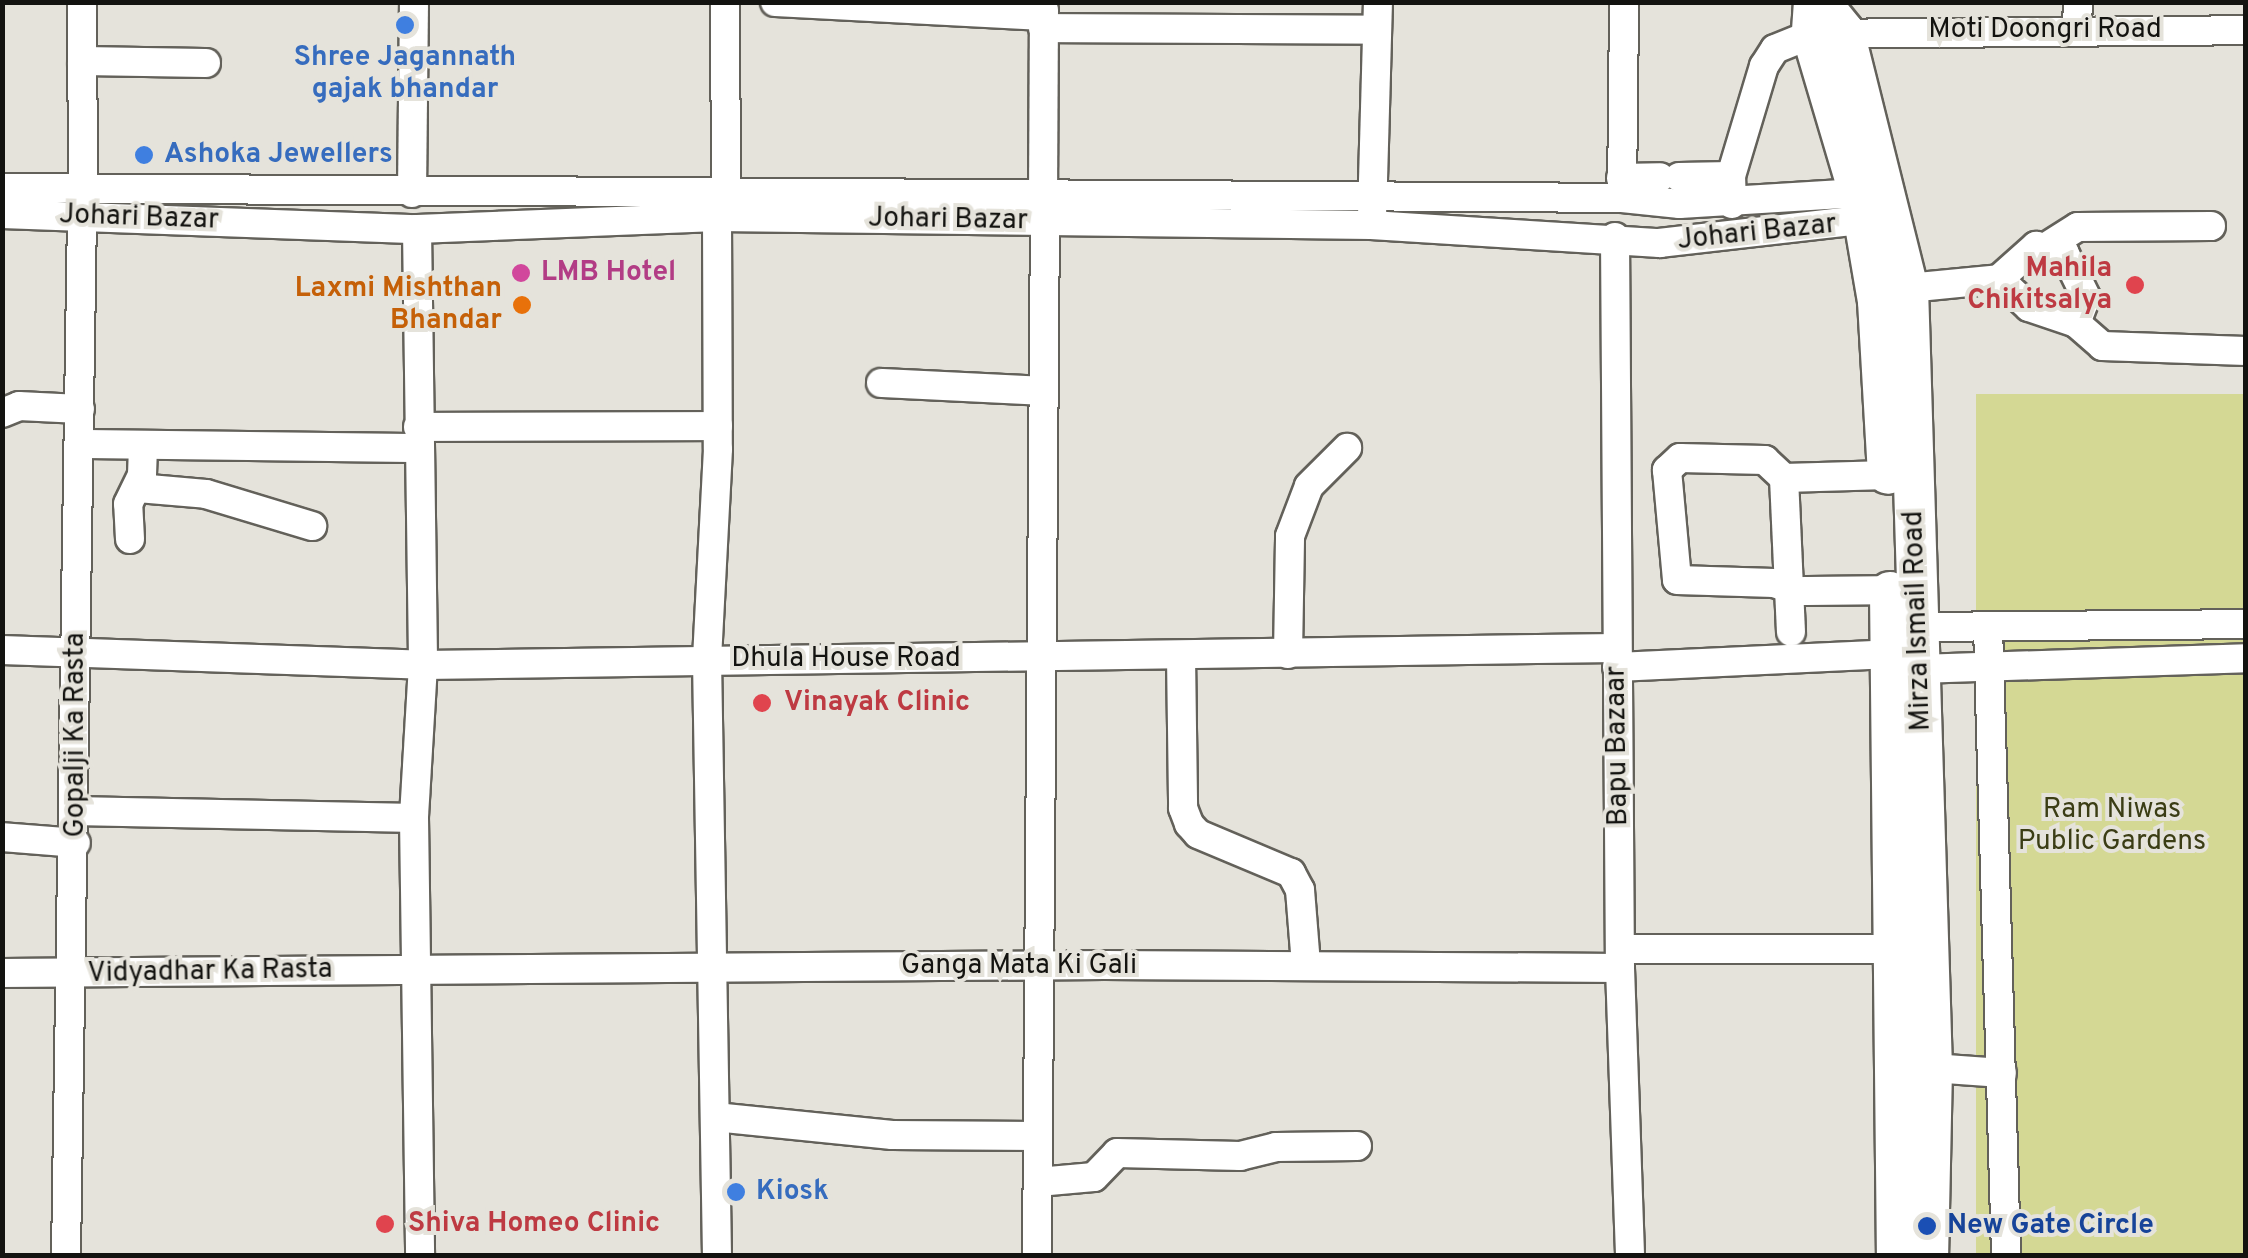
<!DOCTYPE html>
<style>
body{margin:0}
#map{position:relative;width:2248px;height:1258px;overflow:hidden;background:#e5e3db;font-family:Overpass,sans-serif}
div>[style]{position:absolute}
.green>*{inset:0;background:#d4d894;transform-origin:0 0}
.roads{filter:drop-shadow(2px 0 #63615a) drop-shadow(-2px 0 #63615a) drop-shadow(0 2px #63615a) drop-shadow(0 -2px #63615a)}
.minor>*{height:28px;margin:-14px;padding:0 14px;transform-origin:14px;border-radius:14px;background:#fff}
.highway>*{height:40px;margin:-20px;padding:0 20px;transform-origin:20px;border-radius:20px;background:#fff}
.dots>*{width:28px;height:28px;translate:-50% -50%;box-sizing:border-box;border:5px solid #e5e3db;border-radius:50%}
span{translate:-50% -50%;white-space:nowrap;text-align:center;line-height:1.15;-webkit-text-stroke:8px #e5e3db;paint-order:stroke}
.street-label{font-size:28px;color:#131310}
.shop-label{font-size:28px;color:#366cbe;font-weight:700}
.left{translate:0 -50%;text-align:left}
.health-label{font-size:28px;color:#be3a42;font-weight:700}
.right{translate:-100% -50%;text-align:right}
.hotel-label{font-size:28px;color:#b23c85;font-weight:700}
.food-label{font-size:28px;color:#c56008;font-weight:700}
.park-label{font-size:28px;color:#3b3d15}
.transit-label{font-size:28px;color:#164399;font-weight:700}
.frame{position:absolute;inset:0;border:5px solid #131310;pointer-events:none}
</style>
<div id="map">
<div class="green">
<i style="left:1976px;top:394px;width:269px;height:861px"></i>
</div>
<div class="roads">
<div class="minor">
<i style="left:82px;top:2px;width:187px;rotate:89.7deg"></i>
<i style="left:725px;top:2px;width:193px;rotate:89.7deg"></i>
<i style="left:775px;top:2px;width:269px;rotate:3deg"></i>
<i style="left:1043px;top:28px;width:334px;rotate:0.3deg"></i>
<i style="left:2077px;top:28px;width:26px;rotate:-88deg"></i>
<i style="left:82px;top:61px;width:124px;rotate:0.9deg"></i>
<i style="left:1679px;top:177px;width:52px;rotate:-1.1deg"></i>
<i style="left:1621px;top:178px;width:39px;rotate:-1deg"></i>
<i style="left:2px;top:188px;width:1620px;rotate:0.35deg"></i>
<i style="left:1622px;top:198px;width:58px;rotate:5.9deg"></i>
<i style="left:1680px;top:204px;width:195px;rotate:-3.5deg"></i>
<i style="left:412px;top:193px;width:191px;rotate:-89.4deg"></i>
<i style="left:1043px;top:198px;width:188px;rotate:-89.7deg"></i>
<i style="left:1622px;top:198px;width:196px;rotate:-89.4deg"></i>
<i style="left:1732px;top:204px;width:28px;rotate:-92deg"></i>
<i style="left:1731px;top:176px;width:115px;rotate:-73.3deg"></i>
<i style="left:1764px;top:66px;width:20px;rotate:-57deg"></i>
<i style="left:1775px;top:49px;width:40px;rotate:-22deg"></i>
<i style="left:1812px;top:34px;width:434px;rotate:-0.5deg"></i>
<i style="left:2px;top:214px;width:415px;rotate:2.1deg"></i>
<i style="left:417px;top:229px;width:300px;rotate:-2.3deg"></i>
<i style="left:717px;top:217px;width:654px;rotate:0.7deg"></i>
<i style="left:1371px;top:225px;width:289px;rotate:3.6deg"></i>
<i style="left:1659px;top:243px;width:220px;rotate:-6.5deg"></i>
<i style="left:1372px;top:216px;width:214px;rotate:-88.4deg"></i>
<i style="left:717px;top:217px;width:232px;rotate:89.8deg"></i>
<i style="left:718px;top:449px;width:210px;rotate:93deg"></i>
<i style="left:707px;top:659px;width:597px;rotate:89.04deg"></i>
<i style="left:417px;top:229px;width:436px;rotate:89.2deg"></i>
<i style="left:423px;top:665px;width:153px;rotate:93.4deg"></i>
<i style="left:414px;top:818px;width:438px;rotate:89.2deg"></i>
<i style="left:1615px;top:237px;width:731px;rotate:89.61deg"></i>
<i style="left:1620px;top:968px;width:288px;rotate:88deg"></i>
<i style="left:2049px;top:245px;width:34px;rotate:-32deg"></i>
<i style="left:2078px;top:227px;width:133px;rotate:-0.4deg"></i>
<i style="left:1999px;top:279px;width:50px;rotate:-41.7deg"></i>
<i style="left:2036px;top:246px;width:29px;rotate:12deg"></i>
<i style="left:2064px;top:252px;width:50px;rotate:63.9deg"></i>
<i style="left:2086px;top:297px;width:28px;rotate:111deg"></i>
<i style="left:1908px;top:288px;width:91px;rotate:-5.6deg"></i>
<i style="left:1999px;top:279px;width:41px;rotate:43deg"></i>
<i style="left:2029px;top:307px;width:50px;rotate:18.8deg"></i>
<i style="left:2076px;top:323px;width:35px;rotate:41deg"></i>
<i style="left:2102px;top:346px;width:144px;rotate:2deg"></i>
<i style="left:881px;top:383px;width:161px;rotate:2.8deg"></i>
<i style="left:2px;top:413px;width:18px;rotate:-22deg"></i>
<i style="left:19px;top:406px;width:61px;rotate:2.8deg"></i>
<i style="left:418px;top:427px;width:300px;rotate:-0.2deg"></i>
<i style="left:80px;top:444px;width:337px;rotate:0.7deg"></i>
<i style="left:1888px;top:475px;width:104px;rotate:178.3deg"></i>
<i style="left:1784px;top:478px;width:26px;rotate:-137deg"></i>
<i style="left:1765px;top:460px;width:85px;rotate:-178.7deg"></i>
<i style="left:1680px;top:458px;width:18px;rotate:137deg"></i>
<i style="left:1667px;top:470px;width:110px;rotate:84.8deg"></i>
<i style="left:1677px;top:580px;width:97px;rotate:1.8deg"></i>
<i style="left:1774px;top:583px;width:24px;rotate:19deg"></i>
<i style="left:1797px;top:591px;width:93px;rotate:-0.6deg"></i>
<i style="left:1784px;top:478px;width:154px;rotate:87.4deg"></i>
<i style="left:138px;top:488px;width:68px;rotate:5deg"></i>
<i style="left:206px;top:494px;width:111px;rotate:16.8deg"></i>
<i style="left:130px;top:539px;width:35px;rotate:-93deg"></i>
<i style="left:128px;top:504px;width:32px;rotate:-64deg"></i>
<i style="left:142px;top:475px;width:30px;rotate:-88deg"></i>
<i style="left:1988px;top:626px;width:630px;rotate:88.36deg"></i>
<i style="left:1917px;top:627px;width:329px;rotate:-0.5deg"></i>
<i style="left:2px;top:650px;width:421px;rotate:2deg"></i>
<i style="left:423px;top:665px;width:1194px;rotate:-0.82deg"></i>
<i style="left:1288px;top:654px;width:118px;rotate:-89deg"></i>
<i style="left:1290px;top:536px;width:53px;rotate:-69.2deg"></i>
<i style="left:1309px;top:486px;width:54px;rotate:-45deg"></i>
<i style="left:1181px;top:656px;width:152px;rotate:89.2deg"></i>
<i style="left:1183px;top:808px;width:17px;rotate:69deg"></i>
<i style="left:1189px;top:824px;width:13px;rotate:48deg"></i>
<i style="left:1198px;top:834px;width:101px;rotate:22.8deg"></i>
<i style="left:1291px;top:873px;width:19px;rotate:62deg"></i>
<i style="left:1300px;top:890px;width:75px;rotate:85.4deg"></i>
<i style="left:1617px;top:667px;width:273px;rotate:-2.7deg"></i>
<i style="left:1919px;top:669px;width:327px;rotate:-1.9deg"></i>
<i style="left:76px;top:811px;width:338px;rotate:1.2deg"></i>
<i style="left:2px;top:837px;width:74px;rotate:4.6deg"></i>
<i style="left:1620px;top:949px;width:272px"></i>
<i style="left:2px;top:973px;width:1103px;rotate:-0.42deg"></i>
<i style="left:1105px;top:965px;width:515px;rotate:0.33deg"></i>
<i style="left:1932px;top:1068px;width:70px;rotate:4.1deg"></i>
<i style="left:715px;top:1117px;width:178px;rotate:5.8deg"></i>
<i style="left:892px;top:1135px;width:145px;rotate:0.4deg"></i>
<i style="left:1038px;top:1182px;width:56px;rotate:-5.1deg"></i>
<i style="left:1094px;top:1177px;width:33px;rotate:-46deg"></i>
<i style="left:1117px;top:1153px;width:123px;rotate:1.4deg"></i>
<i style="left:1240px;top:1156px;width:37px;rotate:-14deg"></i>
<i style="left:1276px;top:1147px;width:81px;rotate:-0.7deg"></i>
<i style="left:66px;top:1256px;width:1042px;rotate:-89.12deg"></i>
<i style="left:1037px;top:1256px;width:1034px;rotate:-89.56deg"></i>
</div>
<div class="highway">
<i style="left:1814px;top:2px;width:32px;rotate:94deg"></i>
<i style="left:1812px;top:34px;width:169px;rotate:73.5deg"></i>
<i style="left:1860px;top:196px;width:107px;rotate:80.3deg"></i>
<i style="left:1878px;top:301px;width:173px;rotate:86.7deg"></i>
<i style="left:1820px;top:2px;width:38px;rotate:51deg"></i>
<i style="left:1844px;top:32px;width:264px;rotate:76deg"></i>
<i style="left:1908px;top:288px;width:780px;rotate:88.24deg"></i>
<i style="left:1932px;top:1068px;width:188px;rotate:91.2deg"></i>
<i style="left:1890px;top:592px;width:664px;rotate:89.4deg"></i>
</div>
</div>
<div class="dots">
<i style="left:405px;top:25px;background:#3f7fe0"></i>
<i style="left:144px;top:155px;background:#3f7fe0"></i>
<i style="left:521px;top:273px;background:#d1479c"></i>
<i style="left:2135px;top:285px;background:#e0444e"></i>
<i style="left:522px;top:305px;background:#e8710a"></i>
<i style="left:762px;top:703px;background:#e0444e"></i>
<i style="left:736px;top:1192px;background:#3f7fe0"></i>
<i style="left:385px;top:1224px;background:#e0444e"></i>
<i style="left:1927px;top:1226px;background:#1a4fb4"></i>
</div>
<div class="street-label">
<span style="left:2045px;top:30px">Moti Doongri Road</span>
<span style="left:139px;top:218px;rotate:2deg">Johari Bazar</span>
<span style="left:948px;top:220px;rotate:1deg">Johari Bazar</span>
<span style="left:1757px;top:233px;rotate:-6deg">Johari Bazar</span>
<span style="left:1918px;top:621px;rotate:-92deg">Mirza Ismail Road</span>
<span style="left:846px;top:659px">Dhula House Road</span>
<span style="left:76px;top:735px;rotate:-90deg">Gopalji Ka Rasta</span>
<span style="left:1618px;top:746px;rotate:-91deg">Bapu Bazaar</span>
<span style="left:1019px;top:966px">Ganga Mata Ki Gali</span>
<span style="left:210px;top:972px;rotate:-1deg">Vidyadhar Ka Rasta</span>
</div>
<div class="shop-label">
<span style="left:405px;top:74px">Shree Jagannath<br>gajak bhandar</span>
<span class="left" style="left:164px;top:155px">Ashoka Jewellers</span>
<span class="left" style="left:756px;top:1192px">Kiosk</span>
</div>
<div class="health-label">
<span class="right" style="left:2112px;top:285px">Mahila<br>Chikitsalya</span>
<span class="left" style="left:784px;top:703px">Vinayak Clinic</span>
<span class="left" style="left:408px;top:1224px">Shiva Homeo Clinic</span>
</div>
<div class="hotel-label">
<span class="left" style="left:541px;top:273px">LMB Hotel</span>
</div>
<div class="food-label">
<span class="right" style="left:502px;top:305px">Laxmi Mishthan<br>Bhandar</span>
</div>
<div class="park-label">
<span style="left:2112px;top:826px">Ram Niwas<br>Public Gardens</span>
</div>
<div class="transit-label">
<span class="left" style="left:1947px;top:1226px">New Gate Circle</span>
</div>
<div class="frame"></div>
</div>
